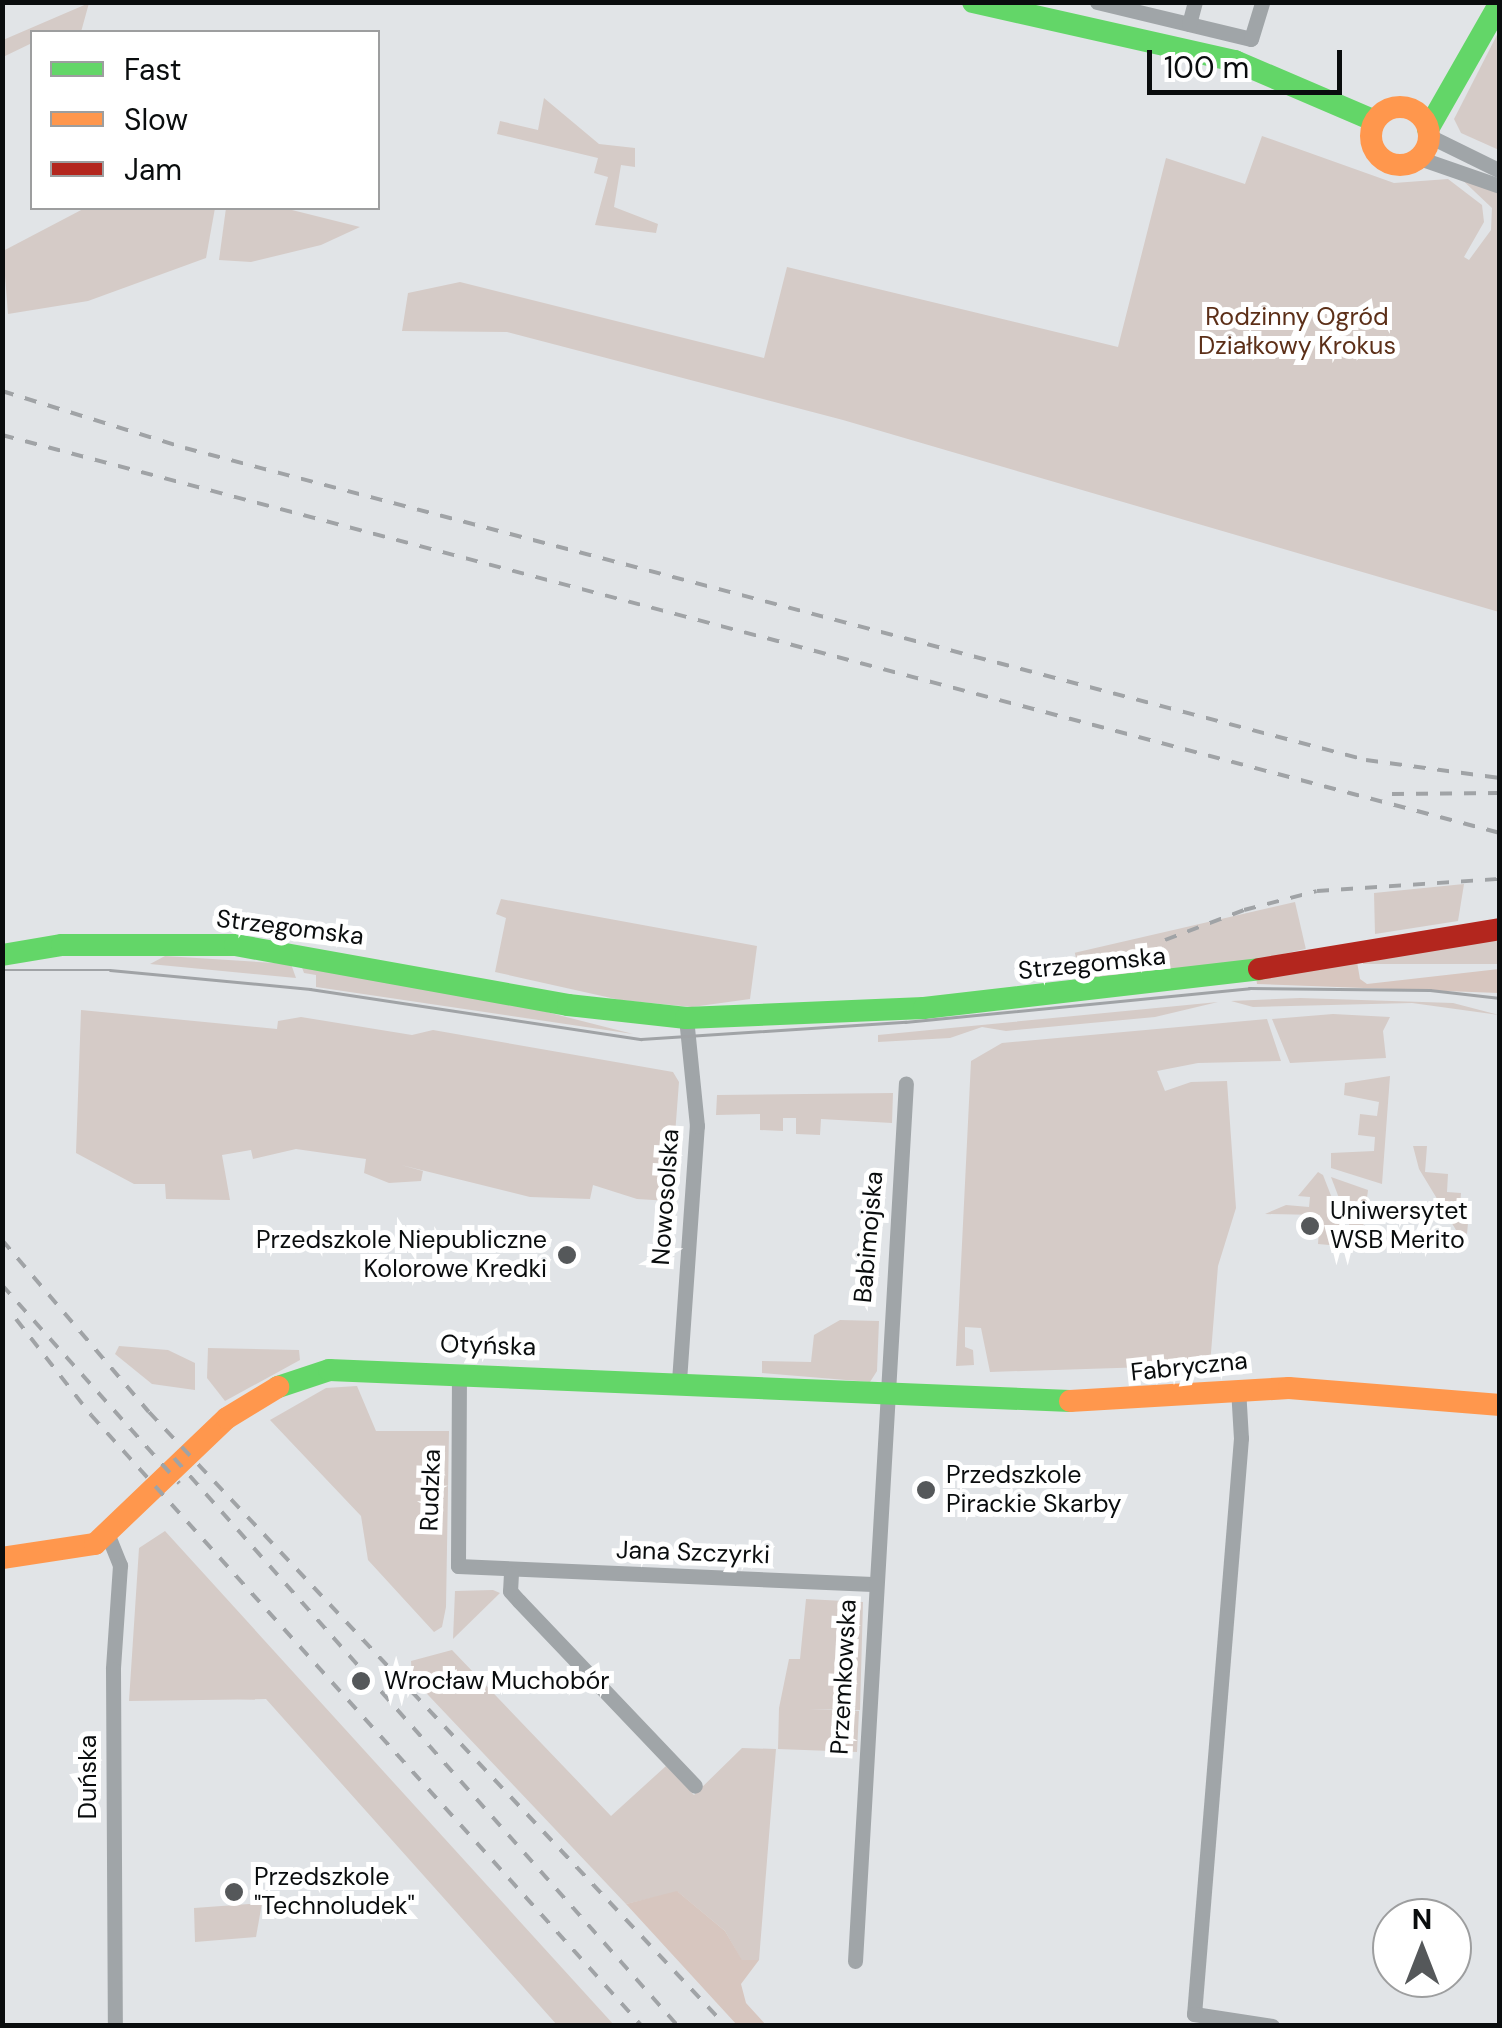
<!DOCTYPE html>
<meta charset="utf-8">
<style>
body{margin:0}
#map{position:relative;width:1502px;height:2028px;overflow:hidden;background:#e1e4e7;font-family:"DM Sans",sans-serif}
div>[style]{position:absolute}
.green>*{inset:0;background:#d5cbc7;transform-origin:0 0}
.forest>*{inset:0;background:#d7c6bf}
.street>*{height:15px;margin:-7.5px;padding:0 7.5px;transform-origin:7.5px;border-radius:7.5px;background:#a0a5a8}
.fast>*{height:22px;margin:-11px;padding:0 11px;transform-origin:11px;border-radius:11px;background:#63d668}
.slow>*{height:22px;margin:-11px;padding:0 11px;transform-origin:11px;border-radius:11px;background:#ff974d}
.slow>.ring{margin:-11px;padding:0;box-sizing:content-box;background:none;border:22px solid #ff974d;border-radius:50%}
.jam>*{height:22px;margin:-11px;padding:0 11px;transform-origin:11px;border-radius:11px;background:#b3261e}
.tram>*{height:2.5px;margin:-1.25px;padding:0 1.25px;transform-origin:1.25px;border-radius:1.25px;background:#a0a3a6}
.rail>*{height:4px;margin-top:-2px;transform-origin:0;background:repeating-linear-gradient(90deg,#a0a3a6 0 12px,transparent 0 24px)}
.dots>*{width:28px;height:28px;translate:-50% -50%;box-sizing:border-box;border:5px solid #fff;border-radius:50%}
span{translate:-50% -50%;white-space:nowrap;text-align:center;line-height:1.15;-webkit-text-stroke:10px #fff;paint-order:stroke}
.park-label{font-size:25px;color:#5c2f18}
.street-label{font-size:25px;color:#0a0d0e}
.poi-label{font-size:25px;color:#0a0d0e}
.left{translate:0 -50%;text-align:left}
.right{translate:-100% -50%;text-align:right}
.frame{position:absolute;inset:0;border:5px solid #0a0d0e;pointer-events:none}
.legend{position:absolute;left:30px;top:30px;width:350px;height:180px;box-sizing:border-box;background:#fff;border:2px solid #9d9e9f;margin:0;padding:12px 18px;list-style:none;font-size:30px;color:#0a0d0e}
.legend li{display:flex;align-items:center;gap:20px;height:50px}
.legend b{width:50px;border:2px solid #9d9e9f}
.north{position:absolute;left:1372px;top:1898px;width:100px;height:100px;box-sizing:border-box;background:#fff;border:2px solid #9d9e9f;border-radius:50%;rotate:0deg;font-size:28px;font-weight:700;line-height:40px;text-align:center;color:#0a0d0e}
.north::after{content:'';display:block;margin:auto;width:35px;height:45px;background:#55585a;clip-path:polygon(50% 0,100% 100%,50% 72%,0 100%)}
.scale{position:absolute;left:1147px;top:50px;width:195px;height:45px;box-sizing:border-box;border:5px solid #0a0d0e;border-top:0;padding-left:12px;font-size:30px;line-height:35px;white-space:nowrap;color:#0a0d0e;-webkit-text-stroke:8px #fff;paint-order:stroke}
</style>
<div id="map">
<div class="green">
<i style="clip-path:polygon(89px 3px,81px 32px,32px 32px,32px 43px,3px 57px,3px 40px)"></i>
<i style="clip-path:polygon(1499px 31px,1499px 150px,1461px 133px,1454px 119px)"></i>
<i style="clip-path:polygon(544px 98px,599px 144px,635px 148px,635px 167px,621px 165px,614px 207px,658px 224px,656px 233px,595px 225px,608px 177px,594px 173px,598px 158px,497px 134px,500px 121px,538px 130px)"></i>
<i style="clip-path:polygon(1262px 136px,1394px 183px,1448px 179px,1482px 205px,1484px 222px,1464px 257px,1469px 260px,1491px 230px,1492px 208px,1455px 173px,1499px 193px,1499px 612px,843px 420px,507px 332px,402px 331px,408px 293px,460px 282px,764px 358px,787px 267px,1118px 347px,1166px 158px,1245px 184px)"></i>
<i style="clip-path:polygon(85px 208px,215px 208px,206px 258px,88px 301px,8px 314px,3px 251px)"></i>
<i style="clip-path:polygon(226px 208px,284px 208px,360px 227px,321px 245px,251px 262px,219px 260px)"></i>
<i style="clip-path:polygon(1464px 884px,1458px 921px,1375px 934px,1374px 893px)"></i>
<i style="clip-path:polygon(501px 899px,757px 946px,750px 999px,692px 1007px,620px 1000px,495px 972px,506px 918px,496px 914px)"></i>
<i style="left:1295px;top:902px;width:48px;height:226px;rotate:77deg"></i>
<i style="left:1499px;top:941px;width:23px;height:136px;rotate:90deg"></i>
<i style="clip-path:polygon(165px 956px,291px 964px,296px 978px,150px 964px)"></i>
<i style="clip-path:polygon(300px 962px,527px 1007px,633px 1034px,316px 987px,316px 975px,304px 973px)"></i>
<i style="clip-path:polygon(1300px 998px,1453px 1003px,1499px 1015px,1412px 1003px,1253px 1007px,1231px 1001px)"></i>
<i style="clip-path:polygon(1218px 1002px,1155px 1017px,1006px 1031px,982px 1027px,950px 1038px,878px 1042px,878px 1035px)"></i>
<i style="clip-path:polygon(81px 1010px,277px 1029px,278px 1021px,301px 1017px,412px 1035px,433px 1030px,673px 1072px,679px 1082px,670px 1201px,637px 1199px,593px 1185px,590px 1199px,530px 1197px,401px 1165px,423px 1171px,421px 1181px,389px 1183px,364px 1173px,366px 1159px,296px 1149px,253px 1159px,251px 1150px,222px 1155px,230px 1200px,166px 1199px,165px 1184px,134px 1184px,76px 1153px)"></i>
<i style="clip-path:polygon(1333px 1014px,1390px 1017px,1383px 1031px,1386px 1058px,1290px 1063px,1272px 1019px)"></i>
<i style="clip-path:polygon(1267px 1019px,1281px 1061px,1198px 1063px,1157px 1071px,1165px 1091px,1191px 1082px,1227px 1081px,1236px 1208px,1218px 1266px,1210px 1365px,990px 1372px,981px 1328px,965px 1327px,965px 1347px,973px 1350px,974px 1365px,956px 1366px,971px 1061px,1002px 1043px)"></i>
<i style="clip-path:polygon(1390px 1076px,1382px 1184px,1331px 1168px,1331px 1153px,1374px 1151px,1375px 1137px,1358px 1135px,1360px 1114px,1377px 1116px,1379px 1102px,1344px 1095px,1345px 1083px)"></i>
<i style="clip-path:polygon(893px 1093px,892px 1123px,821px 1119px,820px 1135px,796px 1134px,796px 1118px,783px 1118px,783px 1131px,760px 1130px,760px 1114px,716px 1115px,717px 1095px)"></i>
<i style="clip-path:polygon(1413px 1146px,1427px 1146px,1425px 1172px,1448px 1174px,1447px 1192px,1461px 1193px,1459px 1222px,1468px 1223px,1467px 1234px,1456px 1230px,1419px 1169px)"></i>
<i style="clip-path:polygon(1318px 1172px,1323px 1175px,1351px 1247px,1318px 1244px,1320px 1215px,1265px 1214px,1286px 1205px,1309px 1207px,1310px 1197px,1298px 1196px)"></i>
<i style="clip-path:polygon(1331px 1177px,1368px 1190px,1363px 1228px,1350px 1227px)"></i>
<i style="clip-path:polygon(840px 1320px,879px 1321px,877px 1371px,870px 1382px,762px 1373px,762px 1361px,811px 1362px,814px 1335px)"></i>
<i style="clip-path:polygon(119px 1346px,168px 1350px,195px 1363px,195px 1390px,152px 1384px,115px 1354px)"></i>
<i style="clip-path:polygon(208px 1348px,299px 1350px,300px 1360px,225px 1401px,207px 1378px)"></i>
<i style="clip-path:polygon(357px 1386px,376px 1431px,449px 1431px,446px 1607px,442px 1627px,434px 1632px,368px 1560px,361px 1516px,270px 1420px,326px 1388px)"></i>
<i style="clip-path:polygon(165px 1531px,614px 2025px,557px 2025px,266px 1699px,129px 1701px,139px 1548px)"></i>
<i style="clip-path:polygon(493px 1590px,500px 1593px,453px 1639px,455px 1591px)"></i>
<i style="clip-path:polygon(806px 1599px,863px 1602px,860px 1710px,809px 1709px,859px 1711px,857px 1752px,778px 1749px,779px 1708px,789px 1659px,800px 1659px)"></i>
<i style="clip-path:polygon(452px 1650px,611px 1816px,666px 1766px,694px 1795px,742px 1748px,776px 1749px,759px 1960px,742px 1961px,725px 1931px,678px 1892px,626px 1904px,412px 1678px,411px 1661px)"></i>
<i style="clip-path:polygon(262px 1903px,256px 1937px,195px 1942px,194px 1908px)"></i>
</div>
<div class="forest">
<i style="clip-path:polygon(1356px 956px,1360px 979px,1367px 984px,1499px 969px,1499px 993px,1257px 984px,1256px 977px)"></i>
<i style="clip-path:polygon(677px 1891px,725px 1931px,742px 1960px,759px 1960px,741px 1984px,746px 2003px,766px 2025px,737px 2025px,626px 1904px)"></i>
</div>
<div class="street">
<i style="left:1097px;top:2px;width:158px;rotate:13.5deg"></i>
<i style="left:1251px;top:39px;width:39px;rotate:-73deg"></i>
<i style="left:1189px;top:24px;width:23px;rotate:-75deg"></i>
<i style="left:1429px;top:136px;width:79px;rotate:26.2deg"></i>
<i style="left:1419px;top:158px;width:86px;rotate:19.1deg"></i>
<i style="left:459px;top:1373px;width:193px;rotate:90.3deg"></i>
<i style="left:458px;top:1566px;width:415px;rotate:2.5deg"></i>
<i style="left:679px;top:1381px;width:256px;rotate:-86deg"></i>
<i style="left:697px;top:1126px;width:109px;rotate:-95.8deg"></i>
<i style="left:1238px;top:1388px;width:50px;rotate:86.6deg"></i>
<i style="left:1241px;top:1438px;width:578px;rotate:94.66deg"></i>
<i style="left:1194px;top:2014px;width:79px;rotate:8.7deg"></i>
<i style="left:107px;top:1533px;width:35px;rotate:68deg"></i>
<i style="left:120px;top:1565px;width:104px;rotate:93.9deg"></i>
<i style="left:113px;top:1669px;width:357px;rotate:89.7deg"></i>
<i style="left:511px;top:1573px;width:18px;rotate:93deg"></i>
<i style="left:510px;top:1591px;width:13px;rotate:48deg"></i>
<i style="left:519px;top:1601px;width:255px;rotate:46.4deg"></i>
<i style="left:855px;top:1961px;width:879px;rotate:-86.68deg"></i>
</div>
<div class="fast">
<i style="left:973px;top:2px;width:269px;rotate:12.7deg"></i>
<i style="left:1235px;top:61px;width:152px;rotate:23.2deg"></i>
<i style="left:1428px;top:129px;width:145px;rotate:-60.3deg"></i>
<i style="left:2px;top:955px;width:61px;rotate:-9.5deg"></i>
<i style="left:62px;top:945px;width:173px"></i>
<i style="left:235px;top:945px;width:338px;rotate:10.2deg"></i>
<i style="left:568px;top:1005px;width:119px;rotate:6.3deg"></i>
<i style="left:686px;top:1018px;width:238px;rotate:-2.4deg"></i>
<i style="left:924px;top:1008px;width:337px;rotate:-6.6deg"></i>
<i style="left:278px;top:1387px;width:54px;rotate:-18.4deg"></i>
<i style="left:329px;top:1370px;width:742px;rotate:2.4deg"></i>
</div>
<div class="slow">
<i class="ring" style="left:1371px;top:107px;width:36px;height:36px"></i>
<i style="left:1070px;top:1401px;width:219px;rotate:-3.4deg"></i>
<i style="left:1289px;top:1388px;width:212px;rotate:4.6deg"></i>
<i style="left:2px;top:1558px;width:94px;rotate:-8.6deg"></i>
<i style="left:95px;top:1544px;width:182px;rotate:-43.7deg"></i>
<i style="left:227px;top:1418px;width:60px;rotate:-31.3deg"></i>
</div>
<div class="jam">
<i style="left:1259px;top:969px;width:244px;rotate:-9.4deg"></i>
</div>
<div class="tram">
<i style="left:2px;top:970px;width:108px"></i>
<i style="left:110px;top:970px;width:201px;rotate:5.4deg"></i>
<i style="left:310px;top:989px;width:335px;rotate:8.6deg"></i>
<i style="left:641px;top:1039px;width:265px;rotate:-3.7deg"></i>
<i style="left:905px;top:1022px;width:346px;rotate:-5.6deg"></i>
<i style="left:1249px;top:988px;width:181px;rotate:0.6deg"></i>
<i style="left:1430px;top:990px;width:70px;rotate:6.5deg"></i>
</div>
<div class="rail">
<i style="left:2px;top:391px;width:192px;rotate:17.3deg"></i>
<i style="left:185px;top:448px;width:1222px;rotate:14.8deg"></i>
<i style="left:1366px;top:760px;width:135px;rotate:7.7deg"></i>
<i style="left:2px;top:435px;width:1550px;rotate:14.88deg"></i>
<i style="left:1392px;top:794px;width:108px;rotate:-0.5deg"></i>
<i style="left:1165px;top:940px;width:85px;rotate:-20.8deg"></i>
<i style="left:1244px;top:910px;width:75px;rotate:-14.6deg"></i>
<i style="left:1317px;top:891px;width:183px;rotate:-3.8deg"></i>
<i style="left:2px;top:1240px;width:226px;rotate:49.5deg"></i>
<i style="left:149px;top:1412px;width:843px;rotate:46.78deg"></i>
<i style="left:2px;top:1285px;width:266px;rotate:48.2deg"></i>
<i style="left:16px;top:1319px;width:122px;rotate:52deg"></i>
<i style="left:91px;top:1415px;width:823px;rotate:47.96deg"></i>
<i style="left:174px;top:1458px;width:759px;rotate:48.42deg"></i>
</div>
<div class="dots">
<i style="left:1310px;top:1226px;background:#55585a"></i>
<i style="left:567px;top:1255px;background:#55585a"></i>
<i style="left:926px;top:1490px;background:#55585a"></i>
<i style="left:361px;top:1681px;background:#55585a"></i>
<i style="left:234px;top:1892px;background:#55585a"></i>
</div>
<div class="park-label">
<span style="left:1297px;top:332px">Rodzinny Ogród<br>Działkowy Krokus</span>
</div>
<div class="street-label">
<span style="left:290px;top:928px;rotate:7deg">Strzegomska</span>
<span style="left:1092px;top:964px;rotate:-6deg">Strzegomska</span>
<span style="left:666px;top:1197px;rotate:-86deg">Nowosolska</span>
<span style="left:869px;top:1237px;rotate:-85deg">Babimojska</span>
<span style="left:488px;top:1346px;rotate:2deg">Otyńska</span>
<span style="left:1189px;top:1367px;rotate:-6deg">Fabryczna</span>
<span style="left:431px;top:1490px;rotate:-88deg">Rudzka</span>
<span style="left:693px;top:1553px;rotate:2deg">Jana Szczyrki</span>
<span style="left:844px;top:1677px;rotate:-87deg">Przemkowska</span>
<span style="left:88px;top:1777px;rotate:-90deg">Duńska</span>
</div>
<div class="poi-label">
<span class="left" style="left:1330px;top:1226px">Uniwersytet<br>WSB Merito</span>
<span class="right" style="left:547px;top:1255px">Przedszkole Niepubliczne<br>Kolorowe Kredki</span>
<span class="left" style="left:946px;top:1490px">Przedszkole<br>Pirackie Skarby</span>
<span class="left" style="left:384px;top:1681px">Wrocław Muchobór</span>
<span class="left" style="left:254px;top:1892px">Przedszkole<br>"Technoludek"</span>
</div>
<div class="frame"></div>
<ul class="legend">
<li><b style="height:12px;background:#63d668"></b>Fast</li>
<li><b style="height:12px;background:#ff974d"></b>Slow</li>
<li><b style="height:12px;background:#b3261e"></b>Jam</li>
</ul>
<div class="north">N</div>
<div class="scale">100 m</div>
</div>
